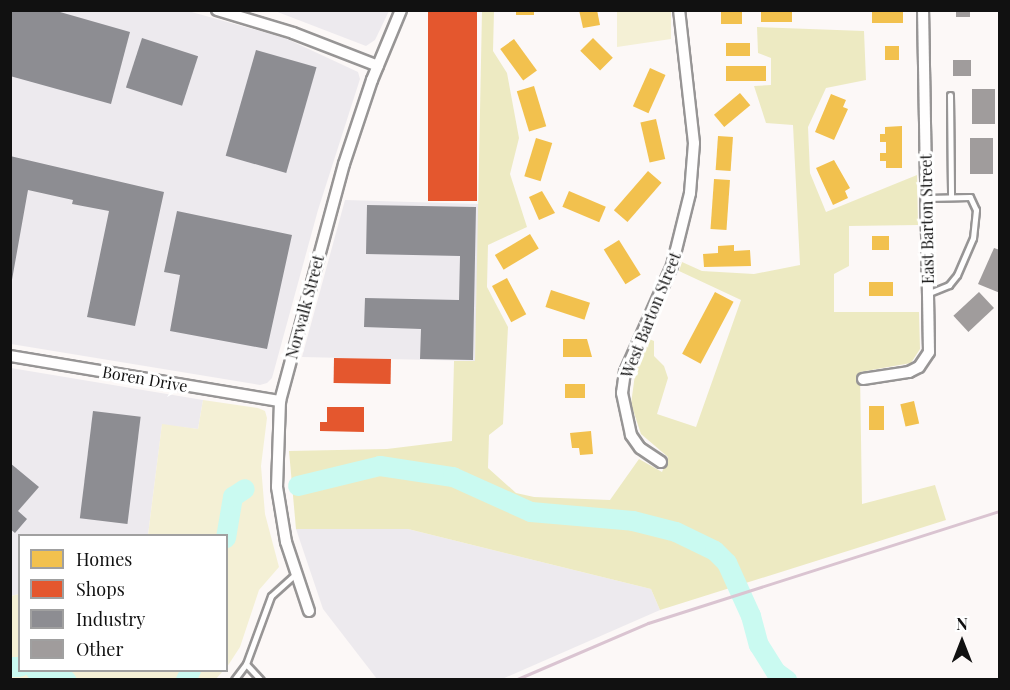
<!DOCTYPE html>
<style>
body{margin:0}
#map{position:relative;width:1010px;height:690px;overflow:hidden;background:#fcf8f7;font-family:"Playfair Display",serif}
div>[style]{position:absolute}
.industrial>*{inset:0;background:#edeaee}
.green>*{inset:0;background:#f4f0d5}
.forest>*{inset:0;background:#edeac2}
.homes>*{inset:0;background:#f2c14e;transform-origin:0 0}
.shops>*{inset:0;background:#e4572e;transform-origin:0 0}
.industry>*{inset:0;background:#8d8d92;transform-origin:0 0}
.river>*{height:20px;margin:-10px;padding:0 10px;transform-origin:10px;border-radius:10px;background:#cafaf1}
.building>*{inset:0;background:#a09c9c;transform-origin:0 0}
.roads{filter:drop-shadow(2px 0 #979595) drop-shadow(-2px 0 #979595) drop-shadow(0 2px #979595) drop-shadow(0 -2px #979595)}
.lane>*{height:5px;margin:-2.5px;padding:0 2.5px;transform-origin:2.5px;border-radius:2.5px;background:#fffefe}
.street>*{height:10px;margin:-5px;padding:0 5px;transform-origin:5px;border-radius:5px;background:#fffefe}
.rail>*{height:3px;margin:-1.5px;padding:0 1.5px;transform-origin:1.5px;border-radius:1.5px;background:#dac4d1}
span{translate:-50% -50%;white-space:nowrap;text-align:center;line-height:1.15;-webkit-text-stroke:6px #fff;paint-order:stroke}
.street-label{font-size:16px;color:#111}
.frame{position:absolute;inset:0;border:12px solid #111;pointer-events:none}
.legend{position:absolute;left:18px;top:534px;width:210px;height:138px;box-sizing:border-box;background:#fff;border:2px solid #a0a0a0;margin:0;padding:8px 10px;list-style:none;font-size:18px;color:#111}
.legend li{display:flex;align-items:center;gap:12px;height:30px}
.legend b{width:30px;border:2px solid #a0a0a0}
.north{position:absolute;left:932px;top:612px;width:60px;height:60px;-webkit-text-stroke:4px #fff;paint-order:stroke;rotate:0deg;font-size:16px;font-weight:700;line-height:24px;text-align:center;color:#111}
.north::after{content:'';display:block;margin:auto;width:21px;height:27px;background:#111;clip-path:polygon(50% 0,100% 100%,50% 72%,0 100%)}
</style>
<div id="map">
<div class="industrial">
<i style="clip-path:polygon(10px 11px,188px 11px,285px 38px,358px 72px,360px 79px,318px 210px,272px 378px,267px 383px,260px 385px,11px 344px)"></i>
<i style="clip-path:polygon(275px 11px,389px 11px,375px 40px,366px 46px)"></i>
<i style="clip-path:polygon(345px 200px,479px 204px,475px 361px,302px 357px)"></i>
<i style="clip-path:polygon(11px 368px,203px 400px,198px 429px,162px 425px,148px 535px,20px 536px,19px 594px,11px 596px)"></i>
<i style="clip-path:polygon(296px 529px,408px 529px,651px 589px,660px 610px,502px 679px,377px 679px,323px 609px)"></i>
</div>
<div class="green">
<i style="clip-path:polygon(617px 11px,671px 11px,671px 39px,617px 47px)"></i>
<i style="clip-path:polygon(203px 400px,258px 408px,265px 411px,267px 418px,261px 466px,265px 514px,279px 567px,259px 590px,240px 647px,227px 667px,226px 536px,148px 535px,162px 424px,198px 429px)"></i>
<i style="clip-path:polygon(19px 594px,20px 670px,223px 671px,215px 680px,11px 679px,11px 596px)"></i>
</div>
<div class="forest">
<i style="clip-path:polygon(482px 11px,494px 11px,493px 51px,507px 73px,519px 138px,510px 174px,527px 227px,488px 245px,487px 287px,508px 327px,503px 424px,489px 435px,488px 468px,516px 493px,534px 497px,610px 500px,639px 459px,662px 472px,668px 457px,641px 434px,631px 404px,636px 367px,647px 338px,654px 341px,654px 356px,664px 366px,668px 378px,657px 414px,696px 427px,741px 300px,679px 271px,682px 262px,702px 271px,754px 274px,800px 265px,793px 125px,766px 123px,754px 86px,771px 85px,771px 58px,758px 53px,757px 27px,864px 31px,866px 80px,826px 88px,808px 127px,810px 173px,826px 212px,917px 175px,918px 225px,849px 226px,849px 266px,834px 274px,834px 312px,919px 312px,920px 349px,911px 363px,860px 372px,862px 504px,935px 485px,946px 520px,660px 610px,651px 589px,408px 529px,296px 529px,289px 451px,387px 449px,452px 441px,454px 361px,475px 361px)"></i>
</div>
<div class="homes">
<i style="left:516px;top:10px;width:18px;height:5px"></i>
<i style="clip-path:polygon(579px 10px,597px 10px,600px 25px,583px 28px)"></i>
<i style="left:721px;top:10px;width:21px;height:14px"></i>
<i style="left:761px;top:10px;width:31px;height:12px"></i>
<i style="left:872px;top:10px;width:31px;height:13px"></i>
<i style="left:593px;top:38px;width:28px;height:18px;rotate:45deg"></i>
<i style="left:514px;top:39px;width:39px;height:17px;rotate:54deg"></i>
<i style="left:726px;top:43px;width:24px;height:13px"></i>
<i style="left:885px;top:46px;width:14px;height:14px"></i>
<i style="left:726px;top:66px;width:40px;height:15px"></i>
<i style="left:650px;top:68px;width:17px;height:42px;rotate:24deg"></i>
<i style="left:534px;top:86px;width:42px;height:18px;rotate:73deg"></i>
<i style="left:740px;top:93px;width:16px;height:34px;rotate:50deg"></i>
<i style="clip-path:polygon(831px 94px,846px 100px,843px 107px,848px 109px,834px 140px,815px 132px)"></i>
<i style="left:656px;top:119px;width:41px;height:16px;rotate:77deg"></i>
<i style="clip-path:polygon(902px 126px,902px 168px,886px 168px,886px 161px,880px 161px,880px 153px,886px 153px,886px 142px,880px 142px,880px 134px,885px 134px,885px 127px)"></i>
<i style="left:718px;top:136px;width:15px;height:34px;rotate:4deg"></i>
<i style="left:536px;top:138px;width:17px;height:40px;rotate:17deg"></i>
<i style="clip-path:polygon(834px 160px,850px 188px,845px 191px,848px 198px,833px 205px,816px 168px)"></i>
<i style="left:648px;top:171px;width:18px;height:52px;rotate:41deg"></i>
<i style="left:714px;top:179px;width:16px;height:50px;rotate:4deg"></i>
<i style="clip-path:polygon(542px 191px,555px 213px,539px 220px,529px 197px)"></i>
<i style="left:569px;top:191px;width:40px;height:17px;rotate:23deg"></i>
<i style="left:530px;top:234px;width:17px;height:41px;rotate:59deg"></i>
<i style="left:872px;top:236px;width:17px;height:14px"></i>
<i style="left:619px;top:240px;width:41px;height:18px;rotate:58deg"></i>
<i style="clip-path:polygon(734px 245px,734px 251px,750px 250px,751px 266px,704px 267px,703px 254px,718px 253px,718px 246px)"></i>
<i style="left:507px;top:278px;width:41px;height:17px;rotate:62deg"></i>
<i style="left:869px;top:282px;width:24px;height:14px"></i>
<i style="left:551px;top:290px;width:41px;height:18px;rotate:18deg"></i>
<i style="left:715px;top:292px;width:21px;height:70px;rotate:28deg"></i>
<i style="clip-path:polygon(563px 339px,587px 339px,592px 357px,563px 357px)"></i>
<i style="left:565px;top:384px;width:20px;height:14px"></i>
<i style="left:914px;top:401px;width:23px;height:14px;rotate:77deg"></i>
<i style="left:869px;top:406px;width:15px;height:24px"></i>
<i style="clip-path:polygon(591px 431px,593px 454px,580px 455px,579px 448px,572px 448px,570px 433px)"></i>
</div>
<div class="shops">
<i style="left:428px;top:10px;width:49px;height:191px"></i>
<i style="left:334px;top:358px;width:57px;height:25px;rotate:1deg"></i>
<i style="clip-path:polygon(327px 407px,364px 407px,364px 432px,320px 431px,320px 422px,327px 422px)"></i>
</div>
<div class="industry">
<i style="clip-path:polygon(12px 10px,53px 10px,130px 32px,111px 104px,10px 76px)"></i>
<i style="left:142px;top:38px;width:59px;height:52px;rotate:18deg"></i>
<i style="left:256px;top:50px;width:63px;height:110px;rotate:16deg"></i>
<i style="clip-path:polygon(10px 156px,164px 192px,135px 326px,87px 317px,109px 211px,72px 204px,73px 200px,28px 190px,10px 291px)"></i>
<i style="clip-path:polygon(367px 205px,476px 207px,473px 360px,420px 359px,421px 329px,364px 327px,365px 298px,459px 300px,460px 256px,366px 254px)"></i>
<i style="clip-path:polygon(177px 211px,292px 235px,267px 349px,170px 331px,180px 275px,164px 272px)"></i>
<i style="left:93px;top:411px;width:48px;height:108px;rotate:7deg"></i>
<i style="clip-path:polygon(10px 463px,39px 487px,18px 511px,27px 519px,15px 533px,10px 529px)"></i>
</div>
<div class="river">
<i style="left:298px;top:486px;width:84px;rotate:-13.7deg"></i>
<i style="left:380px;top:466px;width:74px;rotate:8.6deg"></i>
<i style="left:453px;top:477px;width:85px;rotate:24.2deg"></i>
<i style="left:531px;top:512px;width:102px;rotate:5deg"></i>
<i style="left:633px;top:521px;width:44px;rotate:14.3deg"></i>
<i style="left:676px;top:532px;width:43px;rotate:26deg"></i>
<i style="left:715px;top:551px;width:17px;rotate:45deg"></i>
<i style="left:727px;top:563px;width:58px;rotate:65.6deg"></i>
<i style="left:751px;top:616px;width:30px;rotate:75deg"></i>
<i style="left:759px;top:645px;width:32px;rotate:58deg"></i>
<i style="left:776px;top:672px;width:14px;rotate:36deg"></i>
<i style="left:226px;top:538px;width:42px;rotate:-80.3deg"></i>
<i style="left:233px;top:497px;width:14px;rotate:-34deg"></i>
<i style="left:10px;top:667px;width:10px"></i>
<i style="left:35px;top:670px;width:33px;rotate:18deg"></i>
<i style="left:186px;top:680px;width:11px;rotate:-63deg"></i>
</div>
<div class="building">
<i style="left:956px;top:10px;width:14px;height:7px"></i>
<i style="left:953px;top:60px;width:18px;height:16px"></i>
<i style="left:972px;top:89px;width:23px;height:35px"></i>
<i style="left:970px;top:138px;width:23px;height:36px"></i>
<i style="clip-path:polygon(994px 248px,1000px 250px,1000px 293px,978px 284px)"></i>
<i style="left:979px;top:292px;width:22px;height:35px;rotate:47deg"></i>
</div>
<div class="roads">
<div class="lane">
<i style="left:950px;top:95px;width:101px;rotate:89.4deg"></i>
<i style="left:927px;top:198px;width:43px;rotate:-1.3deg"></i>
<i style="left:970px;top:197px;width:14px;rotate:65deg"></i>
<i style="left:976px;top:210px;width:28px;rotate:96deg"></i>
<i style="left:973px;top:238px;width:40px;rotate:113.4deg"></i>
<i style="left:957px;top:275px;width:13px;rotate:129deg"></i>
<i style="left:949px;top:285px;width:22px;rotate:158deg"></i>
<i style="left:246px;top:664px;width:22px;rotate:47deg"></i>
<i style="left:234px;top:680px;width:20px;rotate:-53deg"></i>
<i style="left:246px;top:664px;width:72px;rotate:-69.8deg"></i>
<i style="left:271px;top:596px;width:31px;rotate:-42deg"></i>
</div>
<div class="street">
<i style="left:217px;top:10px;width:79px;rotate:16.8deg"></i>
<i style="left:293px;top:33px;width:91px;rotate:21.2deg"></i>
<i style="left:10px;top:356px;width:274px;rotate:9.5deg"></i>
<i style="left:863px;top:379px;width:47px;rotate:-8.7deg"></i>
<i style="left:909px;top:372px;width:11px;rotate:-27deg"></i>
<i style="left:919px;top:367px;width:18px;rotate:-56deg"></i>
<i style="left:929px;top:352px;width:342px;rotate:-91deg"></i>
<i style="left:661px;top:462px;width:25px;rotate:-146deg"></i>
<i style="left:640px;top:448px;width:16px;rotate:-125deg"></i>
<i style="left:631px;top:435px;width:43px;rotate:-102.1deg"></i>
<i style="left:622px;top:393px;width:21px;rotate:-82deg"></i>
<i style="left:625px;top:372px;width:116px;rotate:-66.1deg"></i>
<i style="left:672px;top:266px;width:75px;rotate:-76.1deg"></i>
<i style="left:690px;top:193px;width:50px;rotate:-85.4deg"></i>
<i style="left:694px;top:143px;width:134px;rotate:-96.4deg"></i>
<i style="left:309px;top:611px;width:73px;rotate:-108.4deg"></i>
<i style="left:286px;top:542px;width:56px;rotate:-99.3deg"></i>
<i style="left:277px;top:487px;width:86px;rotate:-88deg"></i>
<i style="left:280px;top:401px;width:245px;rotate:-74.9deg"></i>
<i style="left:344px;top:164px;width:89px;rotate:-71.6deg"></i>
<i style="left:372px;top:80px;width:76px;rotate:-67.5deg"></i>
</div>
</div>
<div class="rail">
<i style="left:515px;top:680px;width:145px;rotate:-23.2deg"></i>
<i style="left:648px;top:623px;width:369px;rotate:-17.7deg"></i>
</div>
<div class="street-label">
<span style="left:927px;top:219px;rotate:-91deg">East Barton Street</span>
<span style="left:305px;top:307px;rotate:-75deg">Norwalk Street</span>
<span style="left:651px;top:315px;rotate:-68deg">West Barton Street</span>
<span style="left:145px;top:379px;rotate:10deg">Boren Drive</span>
</div>
<div class="frame"></div>
<ul class="legend">
<li><b style="height:16px;background:#f2c14e"></b>Homes</li>
<li><b style="height:16px;background:#e4572e"></b>Shops</li>
<li><b style="height:16px;background:#8d8d92"></b>Industry</li>
<li><b style="height:16px;background:#a09c9c"></b>Other</li>
</ul>
<div class="north">N</div>
</div>
